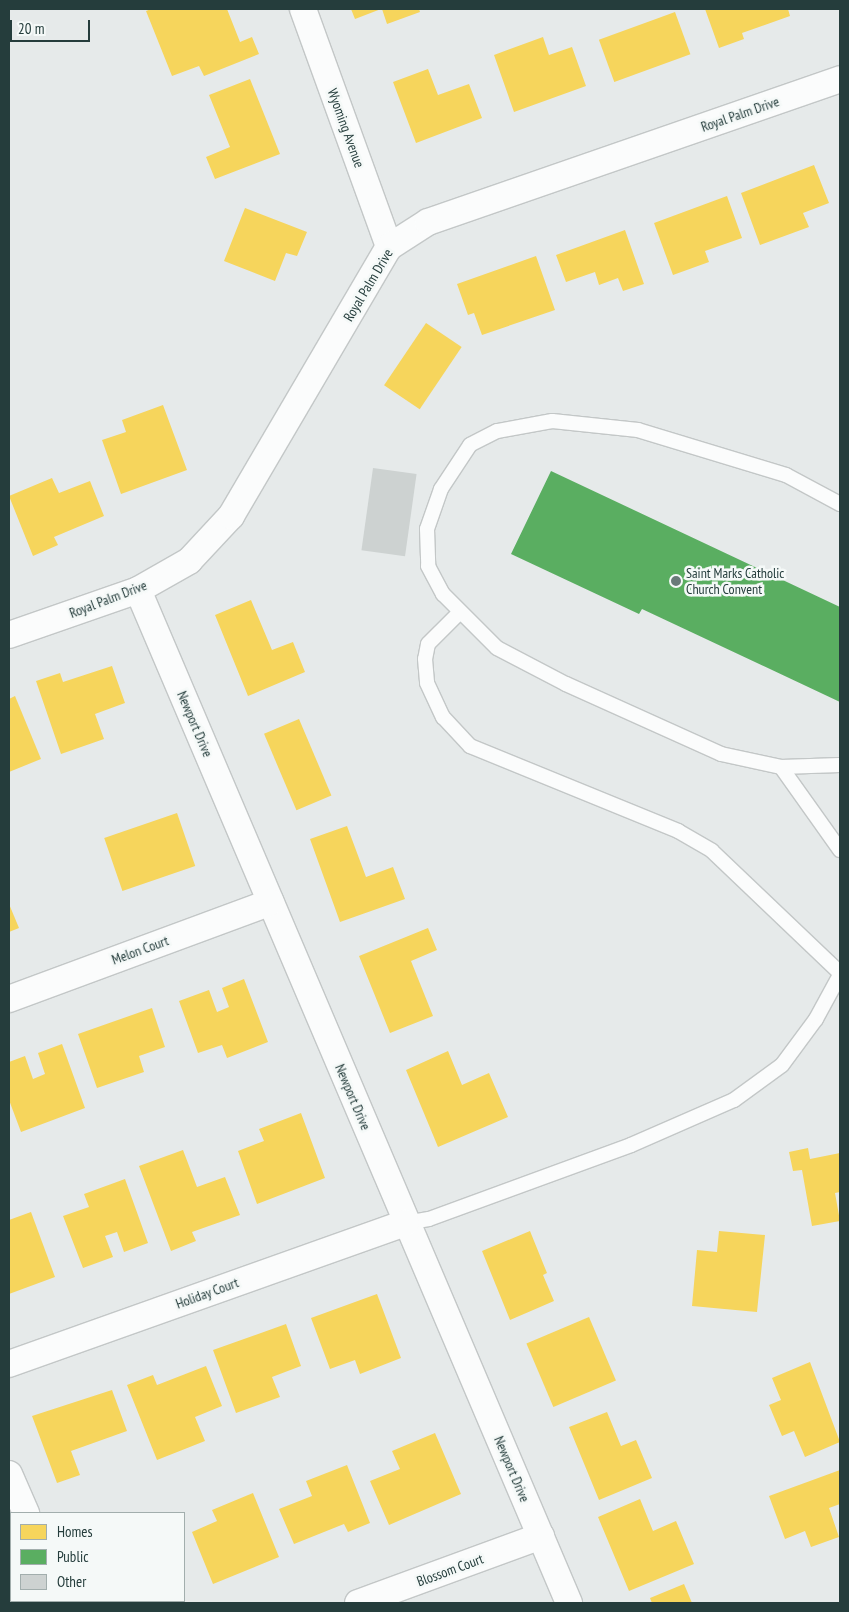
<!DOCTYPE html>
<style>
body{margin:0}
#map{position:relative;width:849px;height:1612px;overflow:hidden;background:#e6eaea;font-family:"PT Sans Narrow",sans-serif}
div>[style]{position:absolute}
.homes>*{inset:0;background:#f6d55c;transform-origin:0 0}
.public>*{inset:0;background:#5aae61}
.building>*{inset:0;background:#cdd2d1;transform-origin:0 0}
.roads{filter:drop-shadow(1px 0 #c3c7c7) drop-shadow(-1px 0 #c3c7c7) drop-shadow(0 1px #c3c7c7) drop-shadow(0 -1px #c3c7c7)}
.service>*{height:14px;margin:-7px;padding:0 7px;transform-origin:7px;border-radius:7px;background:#fbfcfc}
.minor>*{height:26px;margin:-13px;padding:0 13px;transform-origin:13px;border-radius:13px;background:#fbfcfc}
.dots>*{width:14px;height:14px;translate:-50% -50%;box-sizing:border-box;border:2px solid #f5f9f8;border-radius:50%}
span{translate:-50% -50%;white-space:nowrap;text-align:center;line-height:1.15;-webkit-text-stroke:5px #f5f9f8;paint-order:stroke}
.street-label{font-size:14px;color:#253d3c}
.poi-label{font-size:14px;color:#253d3c}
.left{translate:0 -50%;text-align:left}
.frame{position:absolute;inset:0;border:10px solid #253d3c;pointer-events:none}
.legend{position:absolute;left:10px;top:1512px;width:175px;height:90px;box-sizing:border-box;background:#f5f9f8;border:1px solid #a2aead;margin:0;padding:6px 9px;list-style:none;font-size:15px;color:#253d3c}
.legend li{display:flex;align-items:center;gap:10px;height:25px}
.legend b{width:25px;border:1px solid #a2aead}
.scale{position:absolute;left:10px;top:20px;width:80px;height:22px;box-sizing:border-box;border:2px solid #253d3c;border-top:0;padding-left:6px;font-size:15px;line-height:18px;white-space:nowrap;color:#253d3c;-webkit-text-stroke:4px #f5f9f8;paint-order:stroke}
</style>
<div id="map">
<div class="homes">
<i style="clip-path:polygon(151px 9px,227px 9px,240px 42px,252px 37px,259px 54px,204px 76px,199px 66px,172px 76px,146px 11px)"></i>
<i style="clip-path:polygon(351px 9px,381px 9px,355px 19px)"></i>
<i style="clip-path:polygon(382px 9px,419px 9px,420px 12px,387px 24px)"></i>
<i style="clip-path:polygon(705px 9px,788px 9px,790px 16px,742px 33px,744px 39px,719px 48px)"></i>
<i style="left:675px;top:12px;width:45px;height:81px;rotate:70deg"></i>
<i style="clip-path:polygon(543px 37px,549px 55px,572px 47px,586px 86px,514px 112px,494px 55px)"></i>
<i style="clip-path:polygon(428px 69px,438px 95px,469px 84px,482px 118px,416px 143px,393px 82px)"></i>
<i style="clip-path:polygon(250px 79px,280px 154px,215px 179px,206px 157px,230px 147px,209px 95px)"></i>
<i style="clip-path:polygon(814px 165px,829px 203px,803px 213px,809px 227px,760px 245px,741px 193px)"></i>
<i style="clip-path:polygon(727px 196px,742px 238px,705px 251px,709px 262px,673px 275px,654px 223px)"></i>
<i style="clip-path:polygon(245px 208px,307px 232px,297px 256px,286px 253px,275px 281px,224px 261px)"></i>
<i style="clip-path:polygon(625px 230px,644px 284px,623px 291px,618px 278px,599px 285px,595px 272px,566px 282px,556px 255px)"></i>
<i style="clip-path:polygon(536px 256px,555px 310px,482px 335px,474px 313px,468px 315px,457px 284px)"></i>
<i style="left:426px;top:323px;width:43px;height:75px;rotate:34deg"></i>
<i style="clip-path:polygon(163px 405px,187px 470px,121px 494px,102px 440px,126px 432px,122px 420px)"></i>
<i style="clip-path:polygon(52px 478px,59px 493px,90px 481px,104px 516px,54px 537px,58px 545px,33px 556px,9px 496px)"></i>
<i style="clip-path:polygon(251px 600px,272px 650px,293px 642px,305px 672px,248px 696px,215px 615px)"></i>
<i style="clip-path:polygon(112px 666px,125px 703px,95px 714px,104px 739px,61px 754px,36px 681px,60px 673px,63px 682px)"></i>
<i style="clip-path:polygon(15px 696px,41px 759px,9px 772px,9px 699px)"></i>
<i style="left:299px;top:719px;width:83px;height:38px;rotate:67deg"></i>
<i style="left:177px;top:813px;width:56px;height:77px;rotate:71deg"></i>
<i style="clip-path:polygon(347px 826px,366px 877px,393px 867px,405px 899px,340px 922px,310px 839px)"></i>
<i style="clip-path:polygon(9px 904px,19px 928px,9px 932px)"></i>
<i style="clip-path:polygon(428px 928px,437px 950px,411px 961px,433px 1016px,390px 1033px,359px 956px)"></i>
<i style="clip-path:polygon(244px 979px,268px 1042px,227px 1058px,222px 1045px,198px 1053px,179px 1001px,209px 990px,217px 1012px,229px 1007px,222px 988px)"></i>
<i style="clip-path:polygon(152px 1008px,165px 1047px,139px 1056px,144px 1072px,97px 1088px,78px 1034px)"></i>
<i style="clip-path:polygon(62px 1044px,85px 1108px,21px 1132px,9px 1100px,9px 1062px,25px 1056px,33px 1079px,45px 1074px,38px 1053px)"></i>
<i style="clip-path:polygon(448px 1051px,462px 1085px,489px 1073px,508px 1117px,438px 1147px,406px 1070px)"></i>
<i style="clip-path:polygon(301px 1113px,325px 1178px,257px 1204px,238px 1151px,264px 1141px,259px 1129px)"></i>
<i style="clip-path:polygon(808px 1148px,810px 1159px,840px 1153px,840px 1192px,835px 1193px,840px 1221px,812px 1226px,802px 1170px,793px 1171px,789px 1152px)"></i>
<i style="clip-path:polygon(183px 1150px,197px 1187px,225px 1177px,240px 1215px,192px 1232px,196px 1241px,171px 1251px,139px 1166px)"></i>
<i style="clip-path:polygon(125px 1179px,148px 1243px,124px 1252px,117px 1232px,105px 1236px,113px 1257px,83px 1268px,63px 1216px,89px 1207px,84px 1194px)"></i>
<i style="clip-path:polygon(31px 1212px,55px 1277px,9px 1294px,9px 1220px)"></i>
<i style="clip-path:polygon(530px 1231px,547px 1273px,543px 1275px,554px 1301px,510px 1320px,482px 1251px)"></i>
<i style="clip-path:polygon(719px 1231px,765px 1235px,757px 1312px,692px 1306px,697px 1250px,717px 1252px)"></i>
<i style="clip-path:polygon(377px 1294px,401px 1358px,360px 1374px,355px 1360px,330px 1369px,311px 1318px)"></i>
<i style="left:589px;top:1317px;width:69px;height:68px;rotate:67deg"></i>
<i style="clip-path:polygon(286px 1324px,301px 1366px,272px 1377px,280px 1397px,236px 1413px,213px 1350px)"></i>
<i style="clip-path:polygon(810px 1362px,840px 1442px,805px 1457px,794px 1431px,782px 1436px,769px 1405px,781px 1400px,772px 1378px)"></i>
<i style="clip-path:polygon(206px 1366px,222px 1406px,195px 1417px,205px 1441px,157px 1460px,127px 1385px,153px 1375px,157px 1385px)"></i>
<i style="clip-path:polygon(112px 1390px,127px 1431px,71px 1451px,80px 1475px,57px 1483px,32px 1416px)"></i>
<i style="clip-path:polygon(607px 1412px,621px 1446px,636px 1440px,652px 1478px,599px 1500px,569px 1427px)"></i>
<i style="clip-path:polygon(435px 1433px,461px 1494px,389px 1525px,370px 1481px,400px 1469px,392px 1451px)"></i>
<i style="clip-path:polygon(347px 1465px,370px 1523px,348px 1532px,344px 1524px,294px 1544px,279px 1509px,312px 1496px,306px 1481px)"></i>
<i style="clip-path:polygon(840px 1470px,840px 1504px,829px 1508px,839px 1537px,811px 1547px,805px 1531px,785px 1539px,769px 1496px)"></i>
<i style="clip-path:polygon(253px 1493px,279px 1557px,213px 1584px,192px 1532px,217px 1521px,212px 1510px)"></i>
<i style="clip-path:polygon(640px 1499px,653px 1531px,676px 1521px,694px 1564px,629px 1591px,598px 1517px)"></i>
<i style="clip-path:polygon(684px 1584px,692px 1603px,652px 1603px,650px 1598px)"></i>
<i style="clip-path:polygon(115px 1601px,160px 1601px,116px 1603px)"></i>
</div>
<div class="public">
<i style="clip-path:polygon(551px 471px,840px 607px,840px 702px,642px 609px,639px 614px,511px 554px)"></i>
</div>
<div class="building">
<i style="left:373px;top:468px;width:44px;height:83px;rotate:8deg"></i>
</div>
<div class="roads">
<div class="service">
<i style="left:840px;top:504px;width:61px;rotate:-151.8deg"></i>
<i style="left:786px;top:475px;width:155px;rotate:-163.1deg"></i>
<i style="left:638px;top:430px;width:86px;rotate:-174deg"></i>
<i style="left:552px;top:421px;width:56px;rotate:169.7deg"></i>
<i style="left:497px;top:431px;width:30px;rotate:153deg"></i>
<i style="left:470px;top:445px;width:53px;rotate:123.4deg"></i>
<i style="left:441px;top:489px;width:42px;rotate:109.3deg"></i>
<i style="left:427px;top:529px;width:37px;rotate:88deg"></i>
<i style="left:428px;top:566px;width:32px;rotate:62deg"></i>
<i style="left:443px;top:594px;width:76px;rotate:45deg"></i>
<i style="left:497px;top:648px;width:78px;rotate:27.6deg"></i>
<i style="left:566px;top:684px;width:170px;rotate:24.3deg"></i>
<i style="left:721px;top:754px;width:61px;rotate:12.2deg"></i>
<i style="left:781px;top:767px;width:59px;rotate:-1.9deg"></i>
<i style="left:460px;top:612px;width:45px;rotate:135deg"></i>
<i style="left:428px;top:644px;width:15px;rotate:101deg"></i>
<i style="left:425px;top:659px;width:24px;rotate:85deg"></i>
<i style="left:427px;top:683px;width:38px;rotate:65deg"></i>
<i style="left:443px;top:717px;width:40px;rotate:47deg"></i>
<i style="left:470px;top:746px;width:225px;rotate:22.2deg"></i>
<i style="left:678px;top:831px;width:39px;rotate:30deg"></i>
<i style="left:712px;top:851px;width:177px;rotate:43.6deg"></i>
<i style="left:781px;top:767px;width:102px;rotate:54.6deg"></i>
<i style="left:406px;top:1223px;width:23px;rotate:-10deg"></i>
<i style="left:429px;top:1219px;width:215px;rotate:-20.1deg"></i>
<i style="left:631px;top:1145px;width:112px;rotate:-23.6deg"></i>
<i style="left:734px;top:1100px;width:59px;rotate:-36.1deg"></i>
<i style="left:782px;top:1065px;width:57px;rotate:-53.5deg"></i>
<i style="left:816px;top:1019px;width:50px;rotate:-61.4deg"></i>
</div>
<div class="minor">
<i style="left:303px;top:9px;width:253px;rotate:70.1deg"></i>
<i style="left:138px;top:590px;width:1101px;rotate:66.95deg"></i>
<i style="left:9px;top:635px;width:137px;rotate:-19.2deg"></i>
<i style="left:138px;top:590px;width:59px;rotate:-29.6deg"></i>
<i style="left:189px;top:561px;width:62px;rotate:-47deg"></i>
<i style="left:231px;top:516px;width:312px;rotate:-59.6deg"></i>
<i style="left:389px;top:247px;width:46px;rotate:-32.7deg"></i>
<i style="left:428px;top:222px;width:436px;rotate:-19.1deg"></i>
<i style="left:9px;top:999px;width:279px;rotate:-20.3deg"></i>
<i style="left:9px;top:1364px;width:421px;rotate:-19.6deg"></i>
<i style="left:9px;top:1474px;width:43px;rotate:66.4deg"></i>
<i style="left:63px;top:1601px;width:2px;rotate:63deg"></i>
<i style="left:358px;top:1603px;width:195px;rotate:-20.1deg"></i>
</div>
</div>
<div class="dots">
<i style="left:676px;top:581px;background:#697a79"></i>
</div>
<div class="street-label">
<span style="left:740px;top:114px;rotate:-19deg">Royal Palm Drive</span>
<span style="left:346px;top:128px;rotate:70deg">Wyoming Avenue</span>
<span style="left:368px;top:285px;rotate:-59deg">Royal Palm Drive</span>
<span style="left:108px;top:599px;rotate:-21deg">Royal Palm Drive</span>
<span style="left:195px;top:724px;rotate:67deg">Newport Drive</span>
<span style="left:140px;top:950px;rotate:-20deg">Melon Court</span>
<span style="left:353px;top:1097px;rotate:67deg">Newport Drive</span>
<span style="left:207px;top:1293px;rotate:-20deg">Holiday Court</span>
<span style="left:512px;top:1469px;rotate:67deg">Newport Drive</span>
<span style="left:450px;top:1570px;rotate:-20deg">Blossom Court</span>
</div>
<div class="poi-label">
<span class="left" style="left:686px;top:581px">Saint Marks Catholic<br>Church Convent</span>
</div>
<div class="frame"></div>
<ul class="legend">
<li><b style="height:14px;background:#f6d55c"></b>Homes</li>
<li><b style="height:14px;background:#5aae61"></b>Public</li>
<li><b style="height:14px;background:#cdd2d1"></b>Other</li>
</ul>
<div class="scale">20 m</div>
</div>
